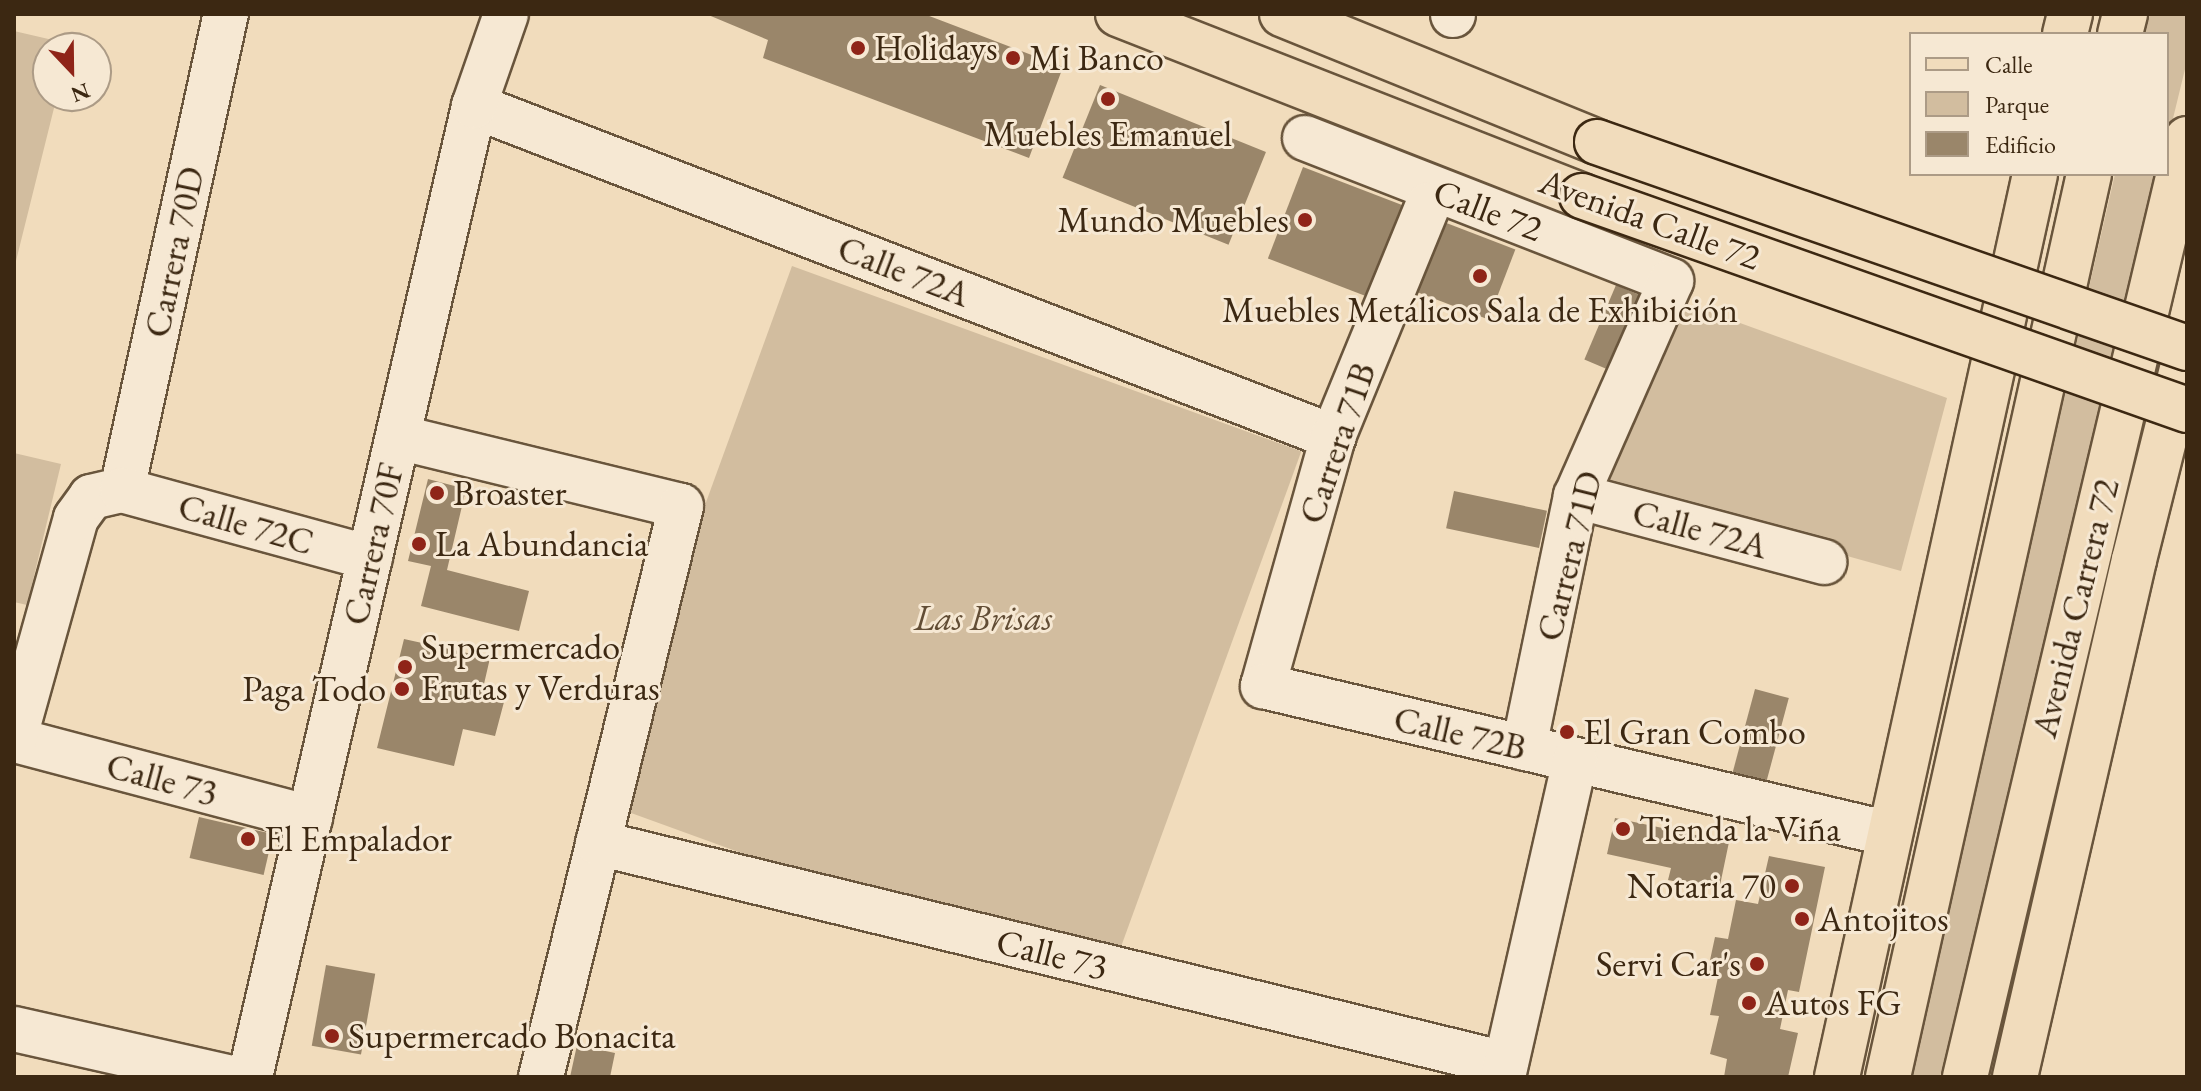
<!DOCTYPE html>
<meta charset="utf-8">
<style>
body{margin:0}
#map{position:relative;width:2201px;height:1091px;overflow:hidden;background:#f1dcbc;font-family:"EB Garamond",serif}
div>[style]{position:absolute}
.green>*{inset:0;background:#d2bd9f;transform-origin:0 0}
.building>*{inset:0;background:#9a866a;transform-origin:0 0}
.roads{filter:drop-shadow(2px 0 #69553c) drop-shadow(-2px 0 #69553c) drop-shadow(0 2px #69553c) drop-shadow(0 -2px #69553c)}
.minor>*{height:44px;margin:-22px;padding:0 22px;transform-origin:22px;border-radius:22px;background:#f6e8d3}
.major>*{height:44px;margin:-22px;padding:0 22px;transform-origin:22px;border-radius:22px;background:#f1dcbc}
.highway>*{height:44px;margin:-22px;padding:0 22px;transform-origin:22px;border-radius:22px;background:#f1dcbc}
.bridges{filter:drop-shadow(2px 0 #3c2812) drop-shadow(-2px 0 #3c2812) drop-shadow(0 2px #3c2812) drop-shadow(0 -2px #3c2812)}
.major-bridge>*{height:44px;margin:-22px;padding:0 22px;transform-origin:22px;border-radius:22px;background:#f1dcbc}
.dots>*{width:22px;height:22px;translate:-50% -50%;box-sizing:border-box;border:4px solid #f6e8d3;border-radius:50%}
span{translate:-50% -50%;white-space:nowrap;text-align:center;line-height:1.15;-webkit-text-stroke:6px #f6e8d3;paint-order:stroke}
.poi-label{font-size:36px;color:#3c2812}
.left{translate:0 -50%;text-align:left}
.right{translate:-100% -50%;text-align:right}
.street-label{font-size:36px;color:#3c2812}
.park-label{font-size:36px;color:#624d35;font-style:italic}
.frame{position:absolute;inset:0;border:16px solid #3c2812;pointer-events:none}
.legend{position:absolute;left:1909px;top:32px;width:260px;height:144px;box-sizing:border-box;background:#f6e8d3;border:2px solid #ac9b86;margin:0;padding:10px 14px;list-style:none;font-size:24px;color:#3c2812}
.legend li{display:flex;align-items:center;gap:16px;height:40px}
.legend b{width:40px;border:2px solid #ac9b86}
.north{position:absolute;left:32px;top:32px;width:80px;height:80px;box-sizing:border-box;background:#f6e8d3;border:2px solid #ac9b86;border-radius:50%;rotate:158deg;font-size:22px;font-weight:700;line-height:32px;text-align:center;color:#3c2812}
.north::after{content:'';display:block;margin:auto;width:28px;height:36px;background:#8f2418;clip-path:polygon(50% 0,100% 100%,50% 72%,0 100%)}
</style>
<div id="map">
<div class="green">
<i style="clip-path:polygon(2150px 14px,2187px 14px,2187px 61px,2167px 143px,2167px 34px,2145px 34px)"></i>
<i style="clip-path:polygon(14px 31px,70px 44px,69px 48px,48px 48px,48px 96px,57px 96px,14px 269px)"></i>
<i style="clip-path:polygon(2115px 174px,2159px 174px,1940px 1077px,1912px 1077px,1946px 912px)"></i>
<i style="left:792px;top:266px;width:542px;height:569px;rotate:20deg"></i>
<i style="clip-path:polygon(1685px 303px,1947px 398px,1901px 571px,1600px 487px)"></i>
<i style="clip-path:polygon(14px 453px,61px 464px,27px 605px,14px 602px)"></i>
</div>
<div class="building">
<i style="clip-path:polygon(706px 14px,924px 14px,1063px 67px,1029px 158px,763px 58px,768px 40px)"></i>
<i style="left:1100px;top:85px;width:179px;height:100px;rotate:22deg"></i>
<i style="left:1303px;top:167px;width:120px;height:98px;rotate:21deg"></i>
<i style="left:1436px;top:219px;width:85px;height:75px;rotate:21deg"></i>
<i style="left:1616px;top:285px;width:39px;height:81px;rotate:23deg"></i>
<i style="clip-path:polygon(428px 479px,466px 489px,447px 570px,529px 591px,519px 631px,421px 606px,431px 566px,408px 561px)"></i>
<i style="left:1454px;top:491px;width:95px;height:38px;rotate:12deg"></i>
<i style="clip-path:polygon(404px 639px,490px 658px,481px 697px,504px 702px,495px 736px,463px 729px,454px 766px,377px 748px)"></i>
<i style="left:1755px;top:689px;width:35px;height:89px;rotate:15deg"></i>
<i style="left:199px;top:817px;width:76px;height:42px;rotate:13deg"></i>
<i style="clip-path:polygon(1615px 818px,1729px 842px,1719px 890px,1668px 880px,1671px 868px,1607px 854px)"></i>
<i style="clip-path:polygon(1769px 856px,1825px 867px,1799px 992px,1788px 990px,1780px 1029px,1798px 1033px,1788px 1077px,1724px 1077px,1727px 1059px,1710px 1054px,1719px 1016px,1710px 1015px,1718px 977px,1707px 974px,1715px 937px,1728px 939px,1736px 900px,1758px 904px)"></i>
<i style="left:326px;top:965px;width:50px;height:82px;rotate:10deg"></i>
<i style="clip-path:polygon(577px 1045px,615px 1053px,610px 1077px,570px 1077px)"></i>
</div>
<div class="roads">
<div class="minor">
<i style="left:1453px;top:15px;width:1px;rotate:-90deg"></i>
<i style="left:474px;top:106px;width:921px;rotate:21.07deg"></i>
<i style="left:1305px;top:138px;width:393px;rotate:21.3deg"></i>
<i style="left:1671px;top:281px;width:235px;rotate:113.8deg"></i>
<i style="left:1576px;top:496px;width:257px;rotate:101.7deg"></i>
<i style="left:1428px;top:205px;width:251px;rotate:112.3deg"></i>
<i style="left:1333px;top:437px;width:259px;rotate:105.7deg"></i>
<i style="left:1263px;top:686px;width:644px;rotate:13.28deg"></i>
<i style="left:398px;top:437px;width:291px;rotate:13.7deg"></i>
<i style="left:681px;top:506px;width:588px;rotate:103.78deg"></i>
<i style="left:122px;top:490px;width:487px;rotate:-77.7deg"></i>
<i style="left:1576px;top:496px;width:257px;rotate:14.9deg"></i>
<i style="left:310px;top:818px;width:306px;rotate:-165.2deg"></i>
<i style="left:14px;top:740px;width:230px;rotate:-74.4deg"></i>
<i style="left:76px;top:518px;width:26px;rotate:-54deg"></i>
<i style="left:91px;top:497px;width:32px;rotate:-13deg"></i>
<i style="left:122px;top:490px;width:257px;rotate:15.3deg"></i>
<i style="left:598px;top:843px;width:934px;rotate:13.69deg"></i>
<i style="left:14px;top:1029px;width:218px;rotate:12.7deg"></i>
<i style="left:250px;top:1077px;width:997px;rotate:-77.01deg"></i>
<i style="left:474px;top:106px;width:97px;rotate:-70.8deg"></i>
<i style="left:1503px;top:1077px;width:325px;rotate:-77.2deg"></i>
</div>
<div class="major">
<i style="left:1118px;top:14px;width:498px;rotate:21.4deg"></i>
<i style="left:1282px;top:14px;width:340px;rotate:22.1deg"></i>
</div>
<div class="highway">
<i style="left:2065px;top:34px;width:21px;rotate:-76deg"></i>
<i style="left:2120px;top:34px;width:21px;rotate:-76deg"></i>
<i style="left:1837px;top:1077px;width:924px;rotate:-77.63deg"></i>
<i style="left:1888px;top:1077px;width:925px;rotate:-77.45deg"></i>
<i style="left:1965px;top:1077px;width:964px;rotate:-76.68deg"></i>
<i style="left:2015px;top:1077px;width:531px;rotate:-77.04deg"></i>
<i style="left:2134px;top:560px;width:218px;rotate:-75.9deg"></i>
</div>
</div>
<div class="bridges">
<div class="major-bridge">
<i style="left:1597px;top:142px;width:625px;rotate:19.25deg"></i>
<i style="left:1582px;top:196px;width:642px;rotate:19.48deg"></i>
</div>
</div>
<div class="dots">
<i style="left:858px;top:48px;background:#8f2418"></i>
<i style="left:1013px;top:58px;background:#8f2418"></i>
<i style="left:1108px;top:99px;background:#8f2418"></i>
<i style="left:1305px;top:220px;background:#8f2418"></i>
<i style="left:1480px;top:276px;background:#8f2418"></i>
<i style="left:437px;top:493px;background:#8f2418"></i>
<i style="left:419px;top:544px;background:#8f2418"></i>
<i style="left:405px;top:667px;background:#8f2418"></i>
<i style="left:402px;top:689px;background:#8f2418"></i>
<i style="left:1567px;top:732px;background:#8f2418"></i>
<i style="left:1623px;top:829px;background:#8f2418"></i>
<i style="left:248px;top:839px;background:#8f2418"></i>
<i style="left:1792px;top:886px;background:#8f2418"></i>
<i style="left:1802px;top:919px;background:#8f2418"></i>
<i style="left:1757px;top:964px;background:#8f2418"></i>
<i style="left:1749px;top:1003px;background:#8f2418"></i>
<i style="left:332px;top:1036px;background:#8f2418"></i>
</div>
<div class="poi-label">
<span class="left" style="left:874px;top:48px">Holidays</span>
<span class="left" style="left:1029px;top:58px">Mi Banco</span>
<span style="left:1108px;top:134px">Muebles Emanuel</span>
<span class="right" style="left:1289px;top:220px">Mundo Muebles</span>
<span style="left:1480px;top:310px">Muebles Metálicos Sala de Exhibición</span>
<span class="left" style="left:453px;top:493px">Broaster</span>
<span class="left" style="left:435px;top:544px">La Abundancia</span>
<span class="left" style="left:421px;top:667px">Supermercado<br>Frutas y Verduras</span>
<span class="right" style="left:386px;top:689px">Paga Todo</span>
<span class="left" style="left:1583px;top:732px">El Gran Combo</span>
<span class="left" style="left:1639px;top:829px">Tienda la Viña</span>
<span class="left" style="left:264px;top:839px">El Empalador</span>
<span class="right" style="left:1776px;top:886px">Notaria 70</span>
<span class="left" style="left:1818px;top:919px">Antojitos</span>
<span class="right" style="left:1741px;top:964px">Servi Car's</span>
<span class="left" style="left:1765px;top:1003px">Autos FG</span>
<span class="left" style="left:348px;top:1036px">Supermercado Bonacita</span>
</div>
<div class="street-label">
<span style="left:1488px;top:210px;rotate:21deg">Calle 72</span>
<span style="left:1650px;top:219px;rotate:20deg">Avenida Calle 72</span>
<span style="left:174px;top:252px;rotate:-78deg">Carrera 70D</span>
<span style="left:904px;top:271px;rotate:21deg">Calle 72A</span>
<span style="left:1337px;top:443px;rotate:-71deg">Carrera 71B</span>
<span style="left:246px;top:524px;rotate:16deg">Calle 72C</span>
<span style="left:1700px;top:529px;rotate:15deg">Calle 72A</span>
<span style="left:373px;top:544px;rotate:-77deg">Carrera 70F</span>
<span style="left:1569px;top:556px;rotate:-76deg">Carrera 71D</span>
<span style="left:2075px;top:608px;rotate:-76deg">Avenida Carrera 72</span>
<span style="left:1460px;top:733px;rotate:13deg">Calle 72B</span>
<span style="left:162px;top:779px;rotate:15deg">Calle 73</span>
<span style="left:1052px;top:954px;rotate:14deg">Calle 73</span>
</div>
<div class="park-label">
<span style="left:983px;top:618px">Las Brisas</span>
</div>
<div class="frame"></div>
<ul class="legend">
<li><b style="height:10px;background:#f1dcbc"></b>Calle</li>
<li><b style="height:22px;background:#d2bd9f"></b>Parque</li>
<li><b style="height:22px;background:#9a866a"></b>Edificio</li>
</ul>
<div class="north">N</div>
</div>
